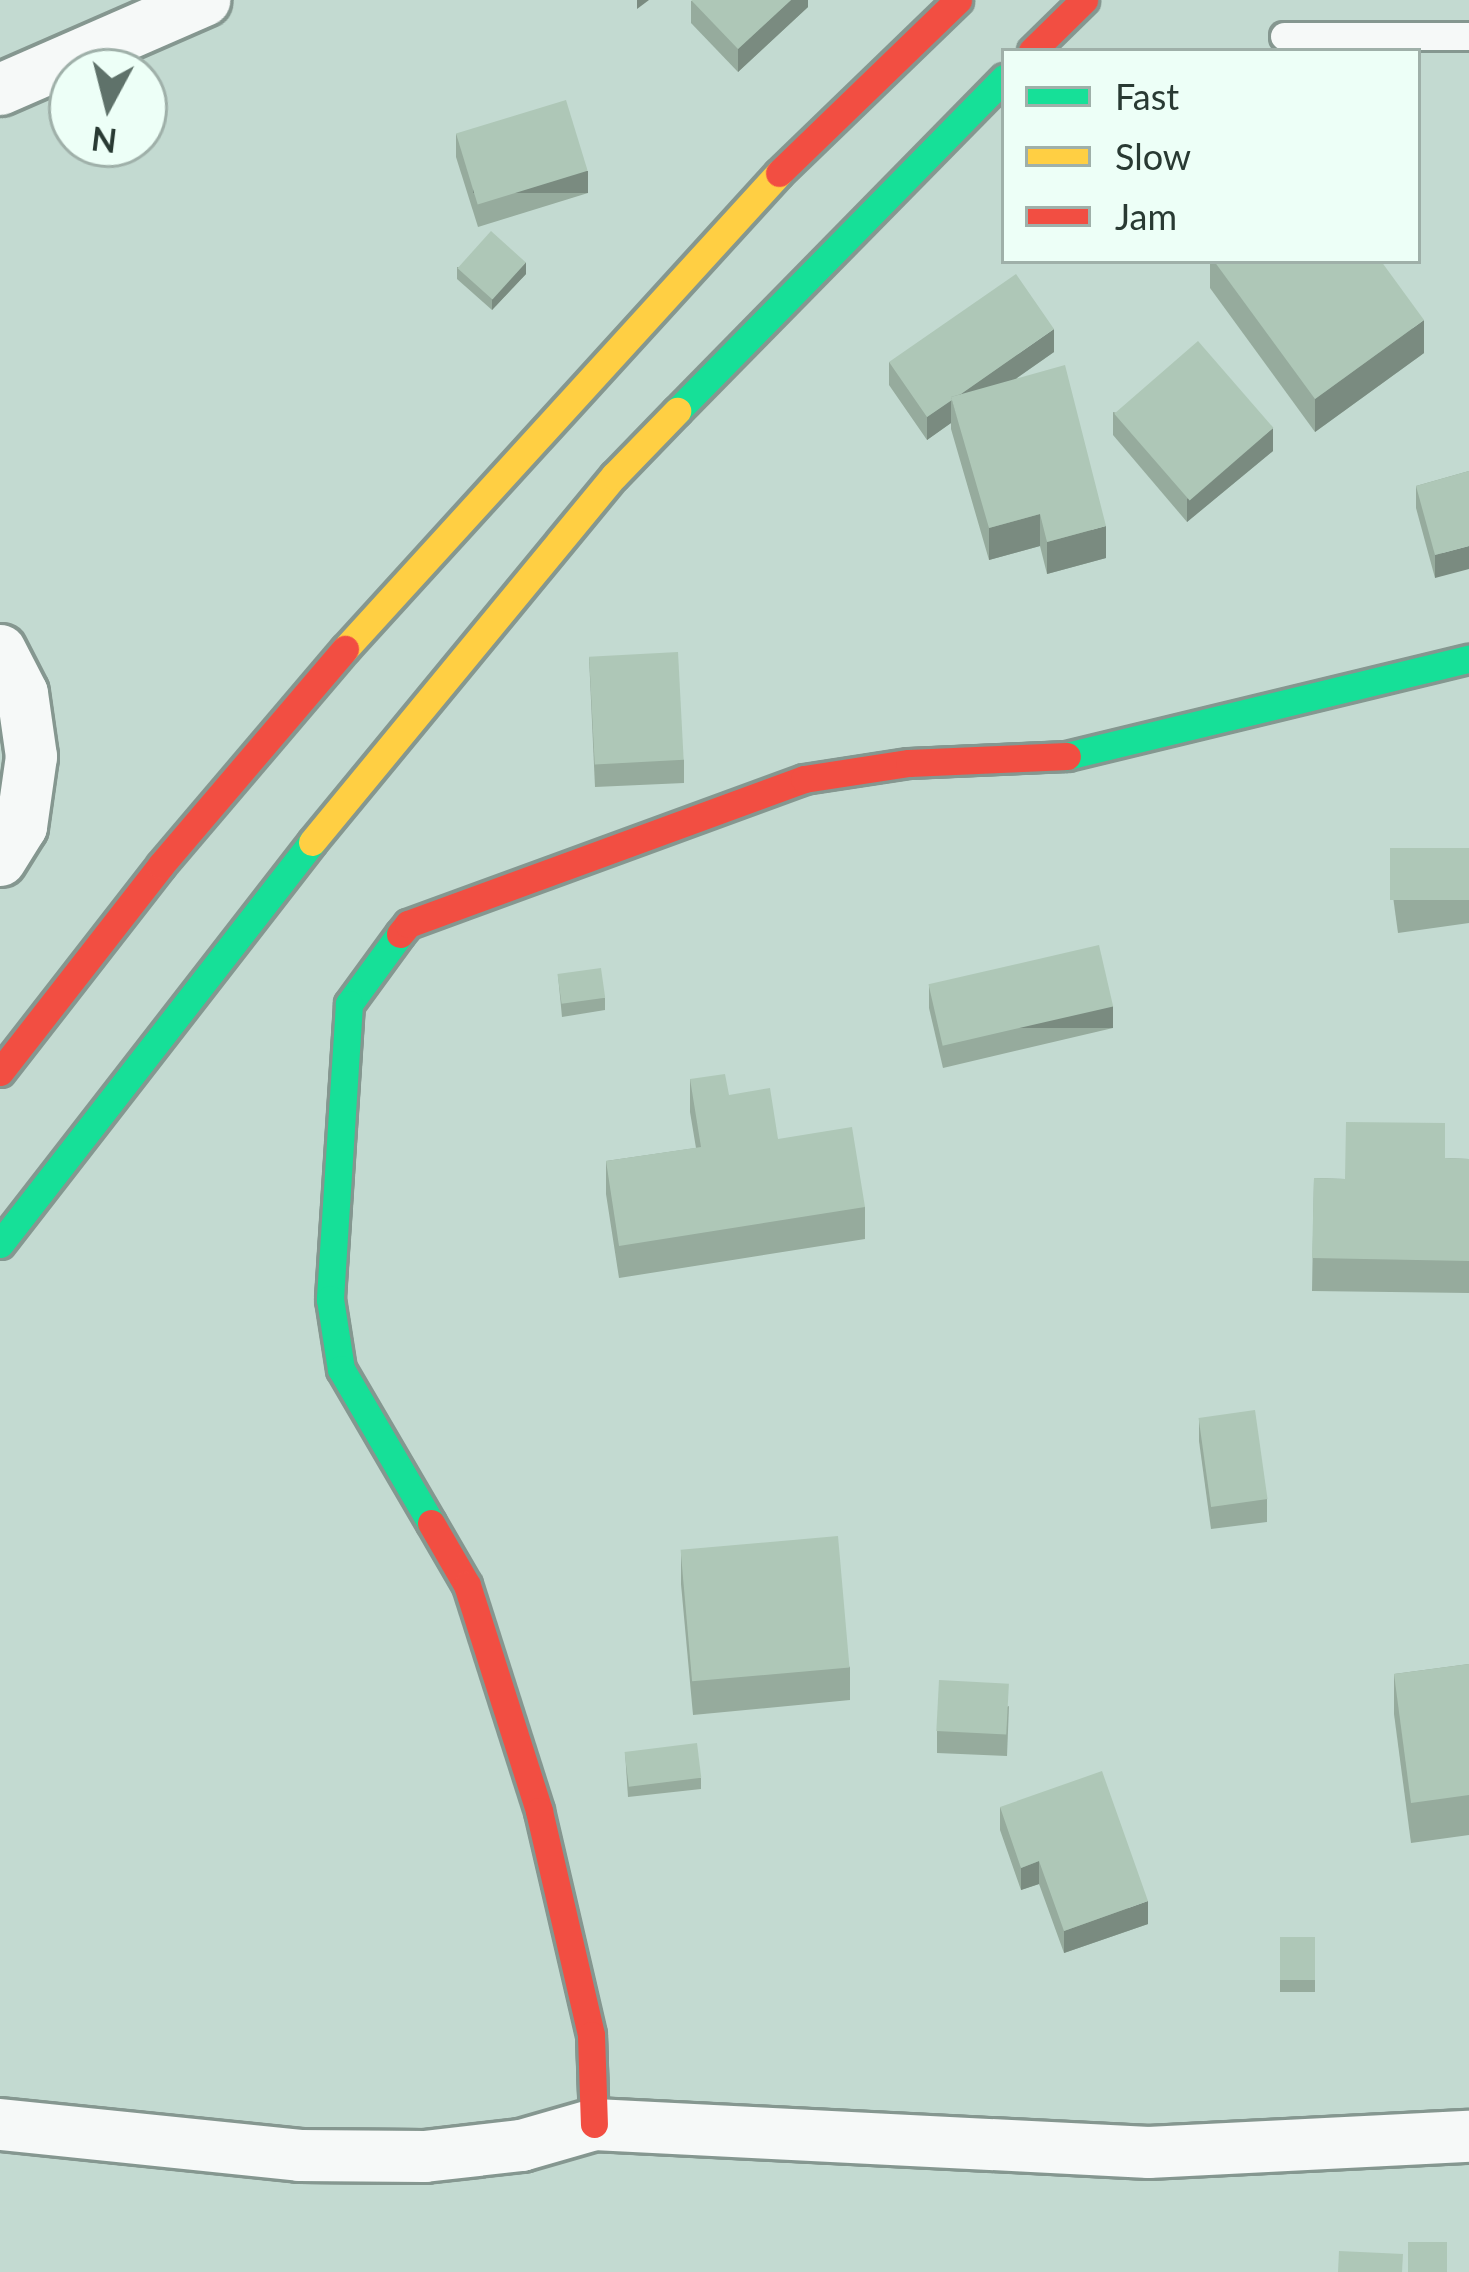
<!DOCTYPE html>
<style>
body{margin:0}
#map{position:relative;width:1469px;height:2272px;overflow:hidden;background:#c3dad1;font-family:Lato,sans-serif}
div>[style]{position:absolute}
.roads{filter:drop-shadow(3px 0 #859790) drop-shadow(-3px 0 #859790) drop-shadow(0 3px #859790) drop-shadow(0 -3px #859790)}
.lane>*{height:27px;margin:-13.5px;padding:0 13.5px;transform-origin:13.5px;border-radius:13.5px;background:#f6f9f8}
.street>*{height:51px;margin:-25.5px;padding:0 25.5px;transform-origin:25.5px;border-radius:25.5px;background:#f6f9f8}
.fast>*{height:27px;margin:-13.5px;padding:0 13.5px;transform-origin:13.5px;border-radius:13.5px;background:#16e098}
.slow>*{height:27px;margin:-13.5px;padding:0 13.5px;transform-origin:13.5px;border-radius:13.5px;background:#ffcf43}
.jam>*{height:27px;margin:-13.5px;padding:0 13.5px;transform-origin:13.5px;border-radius:13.5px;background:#f24e42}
.wall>*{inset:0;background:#96ab9d;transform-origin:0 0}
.shaded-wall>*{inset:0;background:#7a8b80;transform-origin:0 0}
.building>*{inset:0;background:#aec7b7;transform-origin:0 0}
span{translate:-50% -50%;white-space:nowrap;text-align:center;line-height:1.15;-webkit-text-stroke:9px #edfff7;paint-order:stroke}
.legend{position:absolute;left:1001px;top:48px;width:420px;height:216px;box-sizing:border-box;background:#edfff7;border:3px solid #9fb0a9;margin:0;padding:15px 21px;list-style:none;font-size:36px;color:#293a33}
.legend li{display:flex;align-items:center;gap:24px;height:60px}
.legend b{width:60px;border:3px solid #9fb0a9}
.north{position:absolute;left:48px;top:48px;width:120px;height:120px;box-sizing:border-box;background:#edfff7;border:3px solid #9fb0a9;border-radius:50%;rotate:187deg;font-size:33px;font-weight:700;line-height:48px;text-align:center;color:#293a33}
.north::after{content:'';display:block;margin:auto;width:42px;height:54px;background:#5f726a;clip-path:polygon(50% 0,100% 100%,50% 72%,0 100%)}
</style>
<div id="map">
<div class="roads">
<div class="lane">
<i style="left:1284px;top:36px;width:185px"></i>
</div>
<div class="street">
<i style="left:0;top:89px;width:223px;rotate:-23.6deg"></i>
<i style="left:0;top:650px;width:48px;rotate:62.9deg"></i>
<i style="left:22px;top:693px;width:64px;rotate:81.9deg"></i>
<i style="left:31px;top:756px;width:71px;rotate:98.1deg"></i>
<i style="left:21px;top:826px;width:40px;rotate:122deg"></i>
<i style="left:0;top:2124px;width:301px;rotate:5.9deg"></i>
<i style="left:299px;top:2155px;width:125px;rotate:0.5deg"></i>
<i style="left:424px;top:2156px;width:98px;rotate:-6.5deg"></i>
<i style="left:521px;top:2145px;width:76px;rotate:-16deg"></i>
<i style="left:594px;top:2124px;width:555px;rotate:2.89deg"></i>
<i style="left:1148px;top:2152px;width:321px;rotate:-2.9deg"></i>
</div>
<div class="fast">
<i style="left:677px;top:411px;width:467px;rotate:-45.5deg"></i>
<i style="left:1067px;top:756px;width:414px;rotate:-13.6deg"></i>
<i style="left:400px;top:934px;width:87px;rotate:126.1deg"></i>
<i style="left:349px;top:1004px;width:296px;rotate:93.7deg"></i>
<i style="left:330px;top:1299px;width:71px;rotate:81.1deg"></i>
<i style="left:341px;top:1369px;width:178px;rotate:59.7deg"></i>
<i style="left:0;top:1244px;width:509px;rotate:-52.18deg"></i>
</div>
<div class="slow">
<i style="left:345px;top:649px;width:644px;rotate:-47.64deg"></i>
<i style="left:312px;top:842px;width:475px;rotate:-50.5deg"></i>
<i style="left:614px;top:476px;width:91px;rotate:-45.9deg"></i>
</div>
<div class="jam">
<i style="left:1032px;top:51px;width:73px;rotate:-44.4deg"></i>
<i style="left:779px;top:173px;width:249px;rotate:-44deg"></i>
<i style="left:400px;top:934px;width:13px;rotate:-51deg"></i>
<i style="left:408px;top:924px;width:422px;rotate:-20.1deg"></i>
<i style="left:804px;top:779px;width:106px;rotate:-8.7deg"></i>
<i style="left:909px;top:763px;width:158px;rotate:-2.5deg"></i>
<i style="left:0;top:1072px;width:262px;rotate:-52.1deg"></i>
<i style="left:161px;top:865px;width:284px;rotate:-49.6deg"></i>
<i style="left:431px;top:1523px;width:72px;rotate:59.9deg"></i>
<i style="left:467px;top:1585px;width:237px;rotate:72.3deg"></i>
<i style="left:539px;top:1811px;width:230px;rotate:76.9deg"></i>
<i style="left:591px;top:2035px;width:89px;rotate:88.1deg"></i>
</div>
</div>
<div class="wall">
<i style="clip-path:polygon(808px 0,808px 7px,738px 72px,691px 23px,691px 1px)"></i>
<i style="clip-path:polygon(456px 134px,588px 193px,478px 227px,456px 157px)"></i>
<i style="clip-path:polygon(1210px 261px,1381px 261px,1424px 353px,1315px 432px,1210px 288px)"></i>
<i style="clip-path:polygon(457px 267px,526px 274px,492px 310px,457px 279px)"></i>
<i style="clip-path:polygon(1054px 352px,1017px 378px,1106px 558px,1047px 574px,1040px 546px,989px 560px,951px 429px,951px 423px,927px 440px,889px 385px,889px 362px)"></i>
<i style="clip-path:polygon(1113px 412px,1273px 451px,1187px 522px,1113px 435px)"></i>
<i style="clip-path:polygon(1469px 471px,1435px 578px,1416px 508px,1416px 486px)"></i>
<i style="clip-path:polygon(589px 657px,684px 760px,684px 783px,595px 787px)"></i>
<i style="clip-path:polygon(1469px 848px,1469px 923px,1398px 933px,1391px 882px,1391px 859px)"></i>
<i style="clip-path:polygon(558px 975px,605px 998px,605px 1010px,562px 1017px)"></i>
<i style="clip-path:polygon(929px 985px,1113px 1028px,943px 1068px,929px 1008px)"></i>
<i style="clip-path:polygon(690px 1079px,729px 1095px,778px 1139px,865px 1207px,865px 1239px,619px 1278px,606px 1194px,606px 1161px,696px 1148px,690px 1112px)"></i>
<i style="clip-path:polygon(1445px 1158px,1469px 1159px,1469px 1293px,1312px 1291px,1314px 1178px,1345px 1179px)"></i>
<i style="clip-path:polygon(1199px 1418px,1267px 1499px,1267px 1522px,1211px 1529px,1199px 1441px)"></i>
<i style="clip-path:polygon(681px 1552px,850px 1667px,850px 1700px,693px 1715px,681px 1584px)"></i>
<i style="clip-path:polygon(1469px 1664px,1469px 1835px,1411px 1843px,1394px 1714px,1394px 1674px)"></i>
<i style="clip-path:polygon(1009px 1706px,1007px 1756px,937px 1753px,937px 1731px)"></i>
<i style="clip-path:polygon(625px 1752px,701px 1778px,701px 1789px,628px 1797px)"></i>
<i style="clip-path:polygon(1000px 1807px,1148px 1924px,1064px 1953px,1039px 1884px,1021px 1890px,1000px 1830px)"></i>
<i style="left:1280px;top:1937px;width:35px;height:55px"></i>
</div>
<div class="shaded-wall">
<i style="clip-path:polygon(637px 0,649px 0,637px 9px)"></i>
<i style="clip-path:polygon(791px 0,808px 0,808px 7px,738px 72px,738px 49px)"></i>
<i style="left:588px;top:171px;width:22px;height:115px;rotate:90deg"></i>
<i style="clip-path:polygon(526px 262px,526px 274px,492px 310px,492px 298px)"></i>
<i style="clip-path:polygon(1424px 320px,1424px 353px,1315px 432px,1315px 399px)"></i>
<i style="clip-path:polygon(1054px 329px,1054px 352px,958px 419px,952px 400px)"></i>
<i style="clip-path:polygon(951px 400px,951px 423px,927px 440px,927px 417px)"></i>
<i style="clip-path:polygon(1273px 428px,1273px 451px,1187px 522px,1187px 499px)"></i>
<i style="clip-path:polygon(1040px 514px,1040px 546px,989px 560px,989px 528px)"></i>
<i style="clip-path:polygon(1106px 526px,1106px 558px,1047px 574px,1047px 542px)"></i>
<i style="clip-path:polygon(1469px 546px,1469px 569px,1435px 578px,1435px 555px)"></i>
<i style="left:1113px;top:1006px;width:22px;height:174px;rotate:90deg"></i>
<i style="clip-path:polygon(1039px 1861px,1039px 1884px,1021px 1890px,1021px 1868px)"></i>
<i style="clip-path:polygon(1148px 1901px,1148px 1924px,1064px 1953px,1064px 1931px)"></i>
</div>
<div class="building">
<i style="clip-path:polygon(691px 0,791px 0,738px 49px)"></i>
<i style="left:566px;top:100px;width:74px;height:115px;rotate:73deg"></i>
<i style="left:491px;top:231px;width:47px;height:50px;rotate:42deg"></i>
<i style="clip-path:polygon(1214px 261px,1381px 261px,1424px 320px,1315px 399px)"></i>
<i style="clip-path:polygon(1016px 274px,1054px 329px,961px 394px,951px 397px,952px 400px,927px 417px,889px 362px)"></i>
<i style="left:1198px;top:341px;width:115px;height:111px;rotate:49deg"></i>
<i style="clip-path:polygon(1065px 365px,1106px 526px,1047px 542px,1040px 514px,989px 528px,951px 397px)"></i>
<i style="clip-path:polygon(1469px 471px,1469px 546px,1435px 555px,1416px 486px)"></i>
<i style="left:678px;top:652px;width:108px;height:89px;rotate:87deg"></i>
<i style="left:1469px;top:848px;width:52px;height:79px;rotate:90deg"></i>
<i style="left:1099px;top:945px;width:63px;height:175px;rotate:77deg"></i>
<i style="left:601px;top:968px;width:30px;height:44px;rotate:82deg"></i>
<i style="clip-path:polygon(725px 1074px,729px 1095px,770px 1088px,778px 1139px,852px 1127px,865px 1207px,619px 1246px,606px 1161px,701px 1147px,690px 1079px)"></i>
<i style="clip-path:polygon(1346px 1122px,1445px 1123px,1445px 1158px,1469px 1159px,1469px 1261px,1312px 1258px,1314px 1178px,1345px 1179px)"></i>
<i style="left:1255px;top:1410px;width:90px;height:57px;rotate:82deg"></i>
<i style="left:838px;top:1536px;width:132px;height:158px;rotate:85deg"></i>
<i style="clip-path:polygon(1469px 1664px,1469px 1795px,1411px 1803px,1394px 1674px)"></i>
<i style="left:939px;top:1680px;width:70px;height:51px;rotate:3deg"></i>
<i style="left:697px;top:1743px;width:35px;height:73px;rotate:83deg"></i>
<i style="clip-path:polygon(1102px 1771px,1148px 1901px,1064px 1931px,1039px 1861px,1021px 1868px,1000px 1807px)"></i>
<i style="left:1280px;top:1937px;width:35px;height:43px"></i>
<i style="left:1408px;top:2242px;width:39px;height:30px"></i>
<i style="clip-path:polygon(1339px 2251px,1403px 2254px,1402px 2272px,1338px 2272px)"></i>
</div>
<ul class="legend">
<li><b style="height:15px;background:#16e098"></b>Fast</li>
<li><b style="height:15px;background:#ffcf43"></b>Slow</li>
<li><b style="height:15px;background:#f24e42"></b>Jam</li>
</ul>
<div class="north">N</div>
</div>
